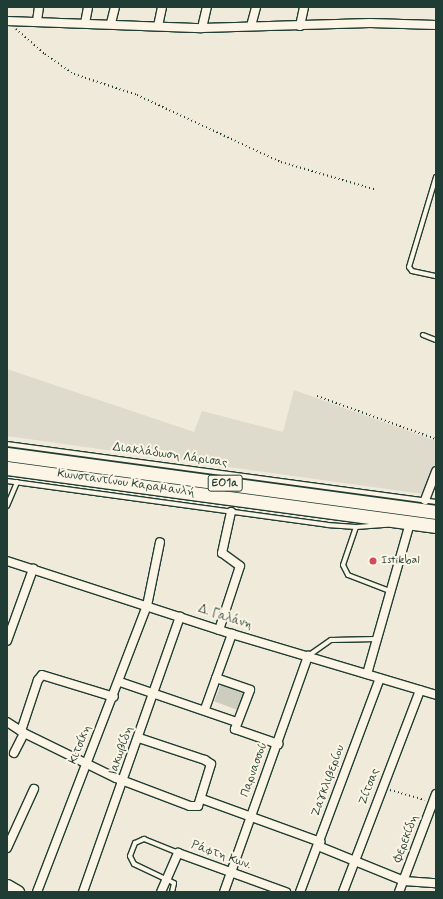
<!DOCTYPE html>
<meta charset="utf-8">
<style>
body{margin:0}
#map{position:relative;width:443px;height:899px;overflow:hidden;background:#efeada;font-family:Mynerve,sans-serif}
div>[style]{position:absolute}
.built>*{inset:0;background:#dedbcc}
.green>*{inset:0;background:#cccdbf;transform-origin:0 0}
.path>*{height:1.5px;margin-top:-0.75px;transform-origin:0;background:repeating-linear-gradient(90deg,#1f3d34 0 1px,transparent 0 4px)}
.roads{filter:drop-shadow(1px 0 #1f3d34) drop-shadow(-1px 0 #1f3d34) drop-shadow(0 1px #1f3d34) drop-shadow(0 -1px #1f3d34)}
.lane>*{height:4px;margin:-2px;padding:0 2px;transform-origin:2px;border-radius:2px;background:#fcf5e5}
.street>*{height:8px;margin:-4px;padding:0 4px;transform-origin:4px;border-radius:4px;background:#fcf5e5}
.primary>*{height:13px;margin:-6.5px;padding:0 6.5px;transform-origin:6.5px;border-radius:6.5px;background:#fcf5e5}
.dots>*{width:11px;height:11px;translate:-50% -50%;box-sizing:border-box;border:2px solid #fcf5e5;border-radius:50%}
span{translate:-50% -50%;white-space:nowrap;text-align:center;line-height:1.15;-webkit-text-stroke:4px #fcf5e5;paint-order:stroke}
.shield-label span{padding:1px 3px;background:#fcf5e5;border:1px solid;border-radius:3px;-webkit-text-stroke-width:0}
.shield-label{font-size:11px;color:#1f3d34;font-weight:700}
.street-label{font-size:12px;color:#1f3d34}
.poi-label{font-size:12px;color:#1f3d34}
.left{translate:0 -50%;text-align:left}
.frame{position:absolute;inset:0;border:8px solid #1f3d34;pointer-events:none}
</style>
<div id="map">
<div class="built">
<i style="clip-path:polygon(7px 369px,194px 432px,202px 411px,283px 432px,294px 390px,436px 441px,436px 462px,423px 494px,7px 436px)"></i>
</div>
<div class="green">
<i style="left:224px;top:676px;width:28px;height:27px;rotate:21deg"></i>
</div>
<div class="path">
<i style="left:16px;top:29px;width:38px;rotate:41deg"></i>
<i style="left:45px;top:54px;width:35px;rotate:35deg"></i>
<i style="left:74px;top:74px;width:66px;rotate:18.4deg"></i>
<i style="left:137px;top:95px;width:159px;rotate:25deg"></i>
<i style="left:281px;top:162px;width:100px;rotate:16.3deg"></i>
<i style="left:317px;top:396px;width:127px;rotate:19.9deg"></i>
<i style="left:390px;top:790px;width:36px;rotate:16deg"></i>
</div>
<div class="roads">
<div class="lane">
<i style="left:436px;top:177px;width:94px;rotate:106.7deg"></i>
<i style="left:409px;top:267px;width:5px;rotate:53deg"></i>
<i style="left:412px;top:271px;width:25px;rotate:12deg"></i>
<i style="left:423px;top:335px;width:14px;rotate:21deg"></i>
<i style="left:7px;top:444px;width:433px;rotate:7.7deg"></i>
<i style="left:7px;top:481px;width:323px;rotate:7.8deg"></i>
<i style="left:327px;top:525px;width:29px;rotate:4deg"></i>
<i style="left:356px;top:527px;width:31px;rotate:-4deg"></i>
<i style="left:7px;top:506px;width:26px;rotate:-67deg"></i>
<i style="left:356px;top:527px;width:40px;rotate:108.9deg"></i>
<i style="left:343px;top:565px;width:11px;rotate:63deg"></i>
<i style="left:348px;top:575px;width:45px;rotate:20.9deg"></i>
<i style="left:308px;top:656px;width:28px;rotate:-35deg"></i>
<i style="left:331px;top:640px;width:46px;rotate:-1.2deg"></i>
<i style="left:172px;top:892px;width:9px;rotate:-77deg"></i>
<i style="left:174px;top:883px;width:44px;rotate:-154.6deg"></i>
<i style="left:134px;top:864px;width:9px;rotate:-117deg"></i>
<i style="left:130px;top:856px;width:14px;rotate:-69deg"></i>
<i style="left:135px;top:843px;width:10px;rotate:-24deg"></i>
<i style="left:144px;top:839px;width:37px;rotate:22deg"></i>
</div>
<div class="street">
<i style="left:7px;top:21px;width:195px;rotate:2.1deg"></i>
<i style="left:202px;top:28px;width:168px;rotate:-1.7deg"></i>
<i style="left:370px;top:23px;width:66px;rotate:1.7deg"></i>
<i style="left:37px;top:21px;width:14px;rotate:-82deg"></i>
<i style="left:85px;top:23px;width:16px;rotate:-79deg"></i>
<i style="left:111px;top:23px;width:16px;rotate:-76deg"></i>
<i style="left:158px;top:26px;width:19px;rotate:-78deg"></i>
<i style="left:251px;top:26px;width:20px;rotate:-75deg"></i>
<i style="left:300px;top:26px;width:19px;rotate:-78deg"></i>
<i style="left:202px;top:28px;width:22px;rotate:-77deg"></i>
<i style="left:425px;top:500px;width:31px;rotate:-69deg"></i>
<i style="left:7px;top:561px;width:237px;rotate:18deg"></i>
<i style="left:232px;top:634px;width:213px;rotate:16.6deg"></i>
<i style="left:219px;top:630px;width:67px;rotate:-71.8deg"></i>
<i style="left:240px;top:566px;width:22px;rotate:-144deg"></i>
<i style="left:222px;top:553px;width:42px;rotate:-77.6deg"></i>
<i style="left:7px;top:641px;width:77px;rotate:-70.1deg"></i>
<i style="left:367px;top:674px;width:157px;rotate:-74.1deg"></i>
<i style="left:216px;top:678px;width:36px;rotate:19deg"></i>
<i style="left:250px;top:690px;width:42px;rotate:111deg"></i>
<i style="left:235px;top:729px;width:46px;rotate:19.2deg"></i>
<i style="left:120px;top:682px;width:124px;rotate:18.9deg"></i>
<i style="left:205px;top:709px;width:80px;rotate:-70.2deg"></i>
<i style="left:7px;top:722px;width:20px;rotate:33deg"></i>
<i style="left:24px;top:733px;width:102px;rotate:26.1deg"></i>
<i style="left:116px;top:778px;width:79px;rotate:20.7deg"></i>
<i style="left:190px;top:806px;width:8px"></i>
<i style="left:198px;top:806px;width:44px;rotate:-72.8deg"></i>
<i style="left:211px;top:764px;width:7px;rotate:-146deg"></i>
<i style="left:205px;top:760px;width:70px;rotate:-161.6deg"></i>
<i style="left:21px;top:731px;width:54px;rotate:-71.6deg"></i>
<i style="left:38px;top:680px;width:6px;rotate:-51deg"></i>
<i style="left:42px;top:675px;width:75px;rotate:17deg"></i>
<i style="left:14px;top:753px;width:22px;rotate:-63deg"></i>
<i style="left:202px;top:799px;width:126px;rotate:20deg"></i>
<i style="left:318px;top:846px;width:93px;rotate:22.1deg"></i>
<i style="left:404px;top:881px;width:32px;rotate:4deg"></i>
<i style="left:7px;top:848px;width:65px;rotate:-65.4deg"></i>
<i style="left:37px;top:892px;width:306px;rotate:-69deg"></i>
<i style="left:147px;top:606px;width:65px;rotate:-78.5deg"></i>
<i style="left:83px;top:892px;width:292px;rotate:-70.6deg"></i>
<i style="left:161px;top:892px;width:43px;rotate:-66.4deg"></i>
<i style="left:178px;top:853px;width:115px;rotate:19.9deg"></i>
<i style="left:224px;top:892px;width:251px;rotate:-70.4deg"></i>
<i style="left:300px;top:892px;width:228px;rotate:-69.5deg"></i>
<i style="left:343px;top:892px;width:216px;rotate:-69.1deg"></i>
<i style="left:399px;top:892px;width:105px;rotate:-69.3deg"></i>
</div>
<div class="primary">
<i style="left:7px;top:454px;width:433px;rotate:7.7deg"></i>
<i style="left:7px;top:468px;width:433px;rotate:7.7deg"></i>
<i style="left:7px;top:886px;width:12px;rotate:31deg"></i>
</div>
</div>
<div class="dots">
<i style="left:373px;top:561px;background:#d1495b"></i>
</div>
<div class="shield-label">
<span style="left:225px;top:483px">ΕΟ1α</span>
</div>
<div class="street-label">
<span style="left:170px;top:456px;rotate:8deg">Διακλάδωση Λάρισας</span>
<span style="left:126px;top:484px;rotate:8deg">Κωνσταντίνου Καραμανλή</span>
<span style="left:225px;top:618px;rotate:18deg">Δ. Γαλάνη</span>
<span style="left:81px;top:745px;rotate:-68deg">Κιτσίκη</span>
<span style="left:122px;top:751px;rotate:-71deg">Ιακωβίδη</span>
<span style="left:255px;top:770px;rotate:-70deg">Παρνασσού</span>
<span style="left:329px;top:781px;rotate:-70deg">Ζαγκλιβερίου</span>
<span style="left:370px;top:787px;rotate:-69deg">Ζίτσας</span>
<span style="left:407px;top:839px;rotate:-69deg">Φερεκίδη</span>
<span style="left:221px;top:856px;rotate:20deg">Ράφτη Κων.</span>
</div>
<div class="poi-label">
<span class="left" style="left:381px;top:561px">Istikbal</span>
</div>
<div class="frame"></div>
</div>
